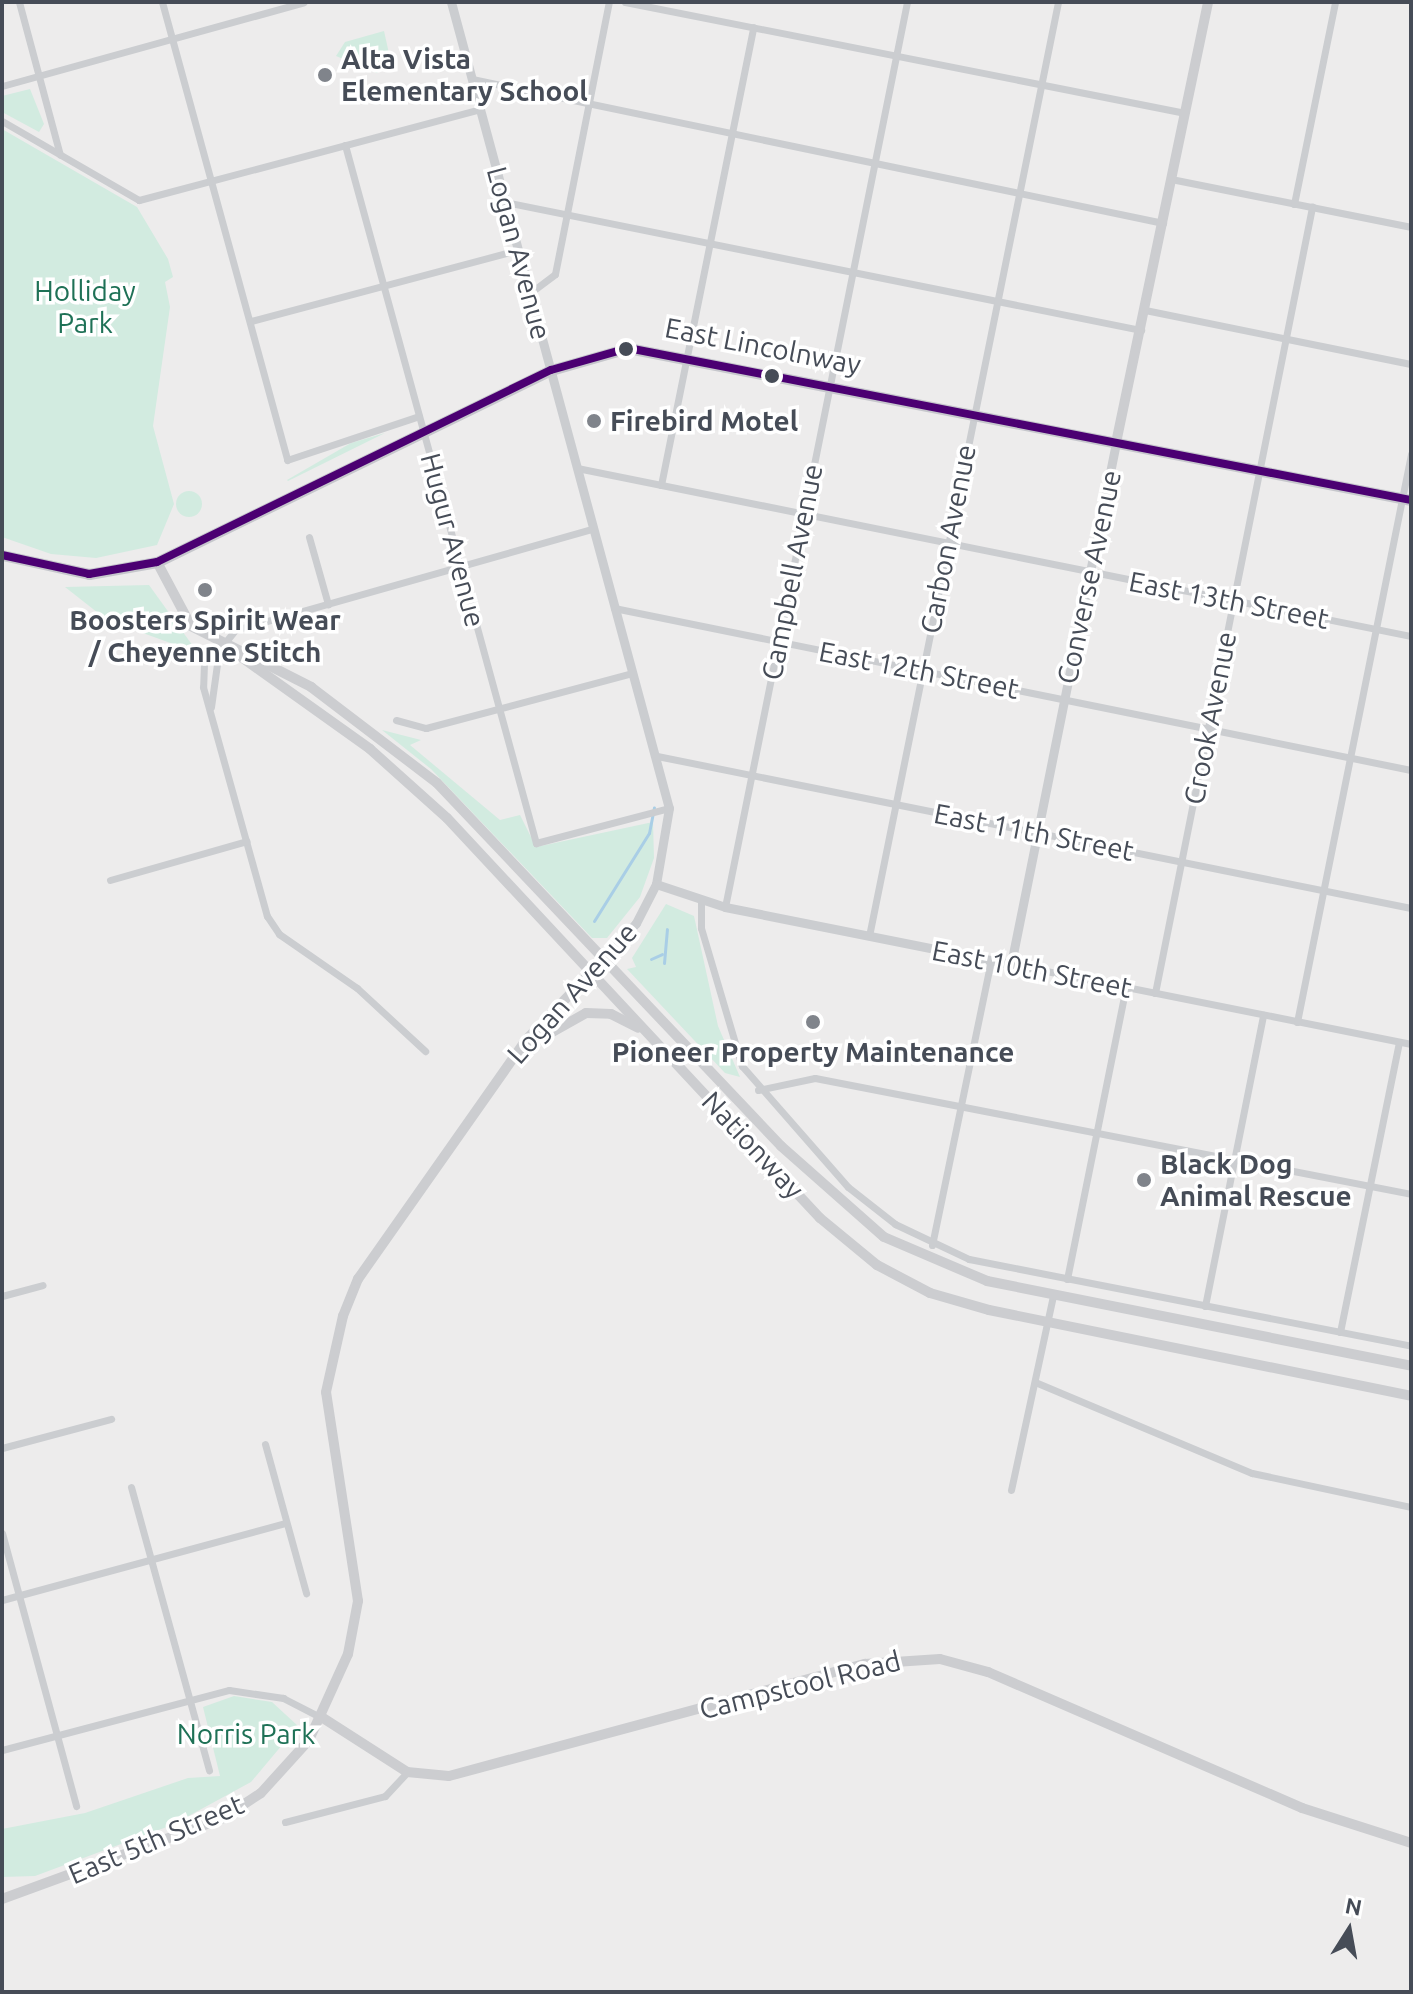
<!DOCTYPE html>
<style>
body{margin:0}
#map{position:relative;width:1413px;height:1994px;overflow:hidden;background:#edecec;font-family:Ubuntu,sans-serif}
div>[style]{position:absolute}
.green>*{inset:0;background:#d2ebe0}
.round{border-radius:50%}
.stream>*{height:3px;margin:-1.5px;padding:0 1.5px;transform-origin:1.5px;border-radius:1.5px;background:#a9cee6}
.minor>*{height:7px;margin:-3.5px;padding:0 3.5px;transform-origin:3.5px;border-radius:3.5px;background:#cbcdd0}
.tertiary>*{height:9px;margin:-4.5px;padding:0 4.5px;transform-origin:4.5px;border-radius:4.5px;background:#cbcdd0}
.secondary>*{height:10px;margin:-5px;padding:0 5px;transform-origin:5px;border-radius:5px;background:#cccdd0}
.primary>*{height:11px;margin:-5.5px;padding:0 5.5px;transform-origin:5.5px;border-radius:5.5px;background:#c6c7cc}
.bus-1>*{height:8px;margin:-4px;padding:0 4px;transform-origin:4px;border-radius:4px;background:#4b0072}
.dots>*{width:22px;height:22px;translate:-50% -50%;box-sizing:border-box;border:4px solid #fff;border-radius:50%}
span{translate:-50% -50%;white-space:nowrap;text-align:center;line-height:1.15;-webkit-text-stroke:7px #fff;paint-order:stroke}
.poi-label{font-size:28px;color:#464c57;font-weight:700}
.left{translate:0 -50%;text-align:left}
.street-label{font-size:28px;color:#464c57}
.park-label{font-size:28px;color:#1e7156}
.frame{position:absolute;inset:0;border:4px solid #464c57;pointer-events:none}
.north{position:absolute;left:1309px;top:1890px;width:80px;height:80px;-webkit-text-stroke:6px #fff;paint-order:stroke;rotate:11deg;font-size:22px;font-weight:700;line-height:32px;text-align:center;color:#464c57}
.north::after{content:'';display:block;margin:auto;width:28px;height:36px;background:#464c57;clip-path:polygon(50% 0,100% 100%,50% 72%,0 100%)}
</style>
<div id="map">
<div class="green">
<i style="clip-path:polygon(384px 31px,390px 58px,377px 73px,336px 56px,345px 42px)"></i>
<i style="clip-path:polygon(30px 89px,44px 124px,39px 132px,2px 112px,2px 96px)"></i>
<i style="clip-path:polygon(2px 129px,137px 207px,168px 259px,173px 277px,165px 282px,170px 307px,153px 426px,174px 504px,157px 545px,96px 558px,51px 554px,2px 537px)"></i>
<i style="clip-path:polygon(385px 433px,288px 481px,287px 480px,351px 443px)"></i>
<i class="round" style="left:176px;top:491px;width:26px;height:26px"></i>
<i style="clip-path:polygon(149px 585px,198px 653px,107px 620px,65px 587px)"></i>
<i style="clip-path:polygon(382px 730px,421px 740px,410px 745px,500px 820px,520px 815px,536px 847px,653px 822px,654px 858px,640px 897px,607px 938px,592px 938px,431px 769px)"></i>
<i style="clip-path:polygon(666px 904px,694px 916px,718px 1026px,740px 1077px,725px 1073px,627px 969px,636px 967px,632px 958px)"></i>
<i style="clip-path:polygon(234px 1696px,272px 1702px,298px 1726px,251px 1782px,172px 1825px,35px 1876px,2px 1877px,2px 1829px,85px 1813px,188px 1778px,220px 1776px,203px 1707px)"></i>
</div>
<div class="stream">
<i style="left:594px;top:921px;width:104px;rotate:-58deg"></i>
<i style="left:649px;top:833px;width:26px;rotate:-79deg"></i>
<i style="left:651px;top:959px;width:12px;rotate:-24deg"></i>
<i style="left:664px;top:963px;width:34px;rotate:-85deg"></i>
</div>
<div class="minor">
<i style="left:19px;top:2px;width:158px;rotate:75deg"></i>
<i style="left:162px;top:2px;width:475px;rotate:74.7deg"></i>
<i style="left:287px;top:460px;width:139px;rotate:-18.4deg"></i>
<i style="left:625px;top:2px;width:571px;rotate:11.21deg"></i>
<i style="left:472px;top:79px;width:706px;rotate:11.77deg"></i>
<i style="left:2px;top:86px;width:313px;rotate:-15.5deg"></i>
<i style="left:2px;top:121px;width:158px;rotate:30deg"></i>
<i style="left:139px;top:200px;width:353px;rotate:-14.9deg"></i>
<i style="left:345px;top:145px;width:724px;rotate:74.7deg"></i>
<i style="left:536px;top:843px;width:138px;rotate:-14.7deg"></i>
<i style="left:1171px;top:179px;width:245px;rotate:11.3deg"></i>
<i style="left:505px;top:202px;width:649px;rotate:11.38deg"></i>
<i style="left:1294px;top:204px;width:206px;rotate:-78.5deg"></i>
<i style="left:530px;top:293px;width:31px;rotate:-37deg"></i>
<i style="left:555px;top:274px;width:277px;rotate:-78.8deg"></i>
<i style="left:1145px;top:310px;width:271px;rotate:11.5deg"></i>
<i style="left:251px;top:321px;width:276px;rotate:-14.9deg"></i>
<i style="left:577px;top:468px;width:851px;rotate:11.39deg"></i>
<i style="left:661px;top:485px;width:467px;rotate:-78.6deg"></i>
<i style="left:309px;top:537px;width:70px;rotate:74.2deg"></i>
<i style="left:614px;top:608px;width:813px;rotate:11.49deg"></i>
<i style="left:219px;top:650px;width:20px;rotate:139deg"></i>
<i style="left:204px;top:663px;width:24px;rotate:92deg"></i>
<i style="left:203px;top:687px;width:238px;rotate:74.4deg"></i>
<i style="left:267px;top:916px;width:22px;rotate:56deg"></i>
<i style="left:279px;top:934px;width:95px;rotate:34.7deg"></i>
<i style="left:357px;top:988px;width:93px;rotate:42.8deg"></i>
<i style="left:211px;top:707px;width:58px;rotate:-82deg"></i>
<i style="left:219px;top:650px;width:26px;rotate:-51deg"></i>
<i style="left:235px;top:630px;width:372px;rotate:-15.8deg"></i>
<i style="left:396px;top:720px;width:31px;rotate:15deg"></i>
<i style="left:426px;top:728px;width:213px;rotate:-14.9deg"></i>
<i style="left:657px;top:756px;width:769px;rotate:11.4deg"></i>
<i style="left:110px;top:880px;width:142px;rotate:-15.9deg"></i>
<i style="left:701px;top:899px;width:29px;rotate:90deg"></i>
<i style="left:701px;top:928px;width:144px;rotate:73.5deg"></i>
<i style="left:742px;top:1066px;width:161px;rotate:48.8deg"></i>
<i style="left:848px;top:1187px;width:60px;rotate:38.2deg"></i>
<i style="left:895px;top:1224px;width:82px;rotate:25.3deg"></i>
<i style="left:969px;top:1259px;width:450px;rotate:11.1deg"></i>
<i style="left:725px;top:907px;width:923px;rotate:-78.63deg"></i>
<i style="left:869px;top:936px;width:953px;rotate:-78.56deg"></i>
<i style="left:1011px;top:964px;width:408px;rotate:11.3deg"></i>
<i style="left:1155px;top:993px;width:802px;rotate:-78.7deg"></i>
<i style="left:1297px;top:1022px;width:579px;rotate:-78.65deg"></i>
<i style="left:758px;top:1090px;width:58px;rotate:-11.9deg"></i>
<i style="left:815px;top:1078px;width:607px;rotate:11.01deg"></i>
<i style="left:932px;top:1245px;width:291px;rotate:-78.3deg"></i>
<i style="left:1067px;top:1279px;width:298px;rotate:-78.6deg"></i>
<i style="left:2px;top:1296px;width:42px;rotate:-15deg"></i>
<i style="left:1205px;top:1306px;width:297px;rotate:-78.7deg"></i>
<i style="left:1340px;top:1332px;width:296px;rotate:-78.5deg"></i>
<i style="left:1035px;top:1382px;width:235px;rotate:22.8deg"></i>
<i style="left:1252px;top:1473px;width:163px;rotate:12.1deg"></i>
<i style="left:265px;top:1444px;width:155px;rotate:74.6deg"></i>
<i style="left:2px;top:1448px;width:113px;rotate:-14.9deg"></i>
<i style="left:131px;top:1487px;width:294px;rotate:74.6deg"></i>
<i style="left:1011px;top:1490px;width:199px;rotate:-77.8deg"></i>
<i style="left:2px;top:1533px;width:283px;rotate:74.8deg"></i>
<i style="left:2px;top:1600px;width:294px;rotate:-15.2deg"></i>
<i style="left:2px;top:1750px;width:235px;rotate:-14.8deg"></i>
<i style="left:229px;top:1690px;width:55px;rotate:8.4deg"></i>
<i style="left:283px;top:1698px;width:44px;rotate:27.1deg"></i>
<i style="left:285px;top:1822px;width:103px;rotate:-14.6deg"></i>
<i style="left:385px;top:1796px;width:33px;rotate:-47deg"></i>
</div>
<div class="tertiary">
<i style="left:451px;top:2px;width:835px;rotate:74.87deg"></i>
<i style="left:669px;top:808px;width:77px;rotate:99.7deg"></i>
<i style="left:656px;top:884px;width:44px;rotate:117.1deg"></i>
<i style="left:636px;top:923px;width:48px;rotate:131.6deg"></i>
<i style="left:656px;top:884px;width:73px;rotate:18.4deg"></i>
<i style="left:725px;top:907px;width:292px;rotate:11.3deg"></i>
<i style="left:1011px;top:964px;width:531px;rotate:-78.61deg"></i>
</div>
<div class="secondary">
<i style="left:1116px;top:443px;width:450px;rotate:-78.2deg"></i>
<i style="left:157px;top:562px;width:72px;rotate:62deg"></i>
<i style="left:191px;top:626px;width:135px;rotate:26.9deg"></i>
<i style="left:311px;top:687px;width:158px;rotate:37.3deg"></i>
<i style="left:437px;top:783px;width:500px;rotate:46.54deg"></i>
<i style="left:781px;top:1146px;width:137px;rotate:41.5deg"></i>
<i style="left:884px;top:1237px;width:112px;rotate:23.1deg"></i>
<i style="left:987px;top:1281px;width:432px;rotate:11.3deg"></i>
<i style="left:230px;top:649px;width:172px;rotate:35.5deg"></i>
<i style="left:370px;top:749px;width:103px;rotate:41.9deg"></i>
<i style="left:447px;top:818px;width:547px;rotate:47deg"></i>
<i style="left:820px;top:1218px;width:74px;rotate:39.5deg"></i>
<i style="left:877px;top:1265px;width:60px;rotate:27.8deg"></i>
<i style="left:930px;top:1293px;width:61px;rotate:16.1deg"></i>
<i style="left:989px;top:1310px;width:431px;rotate:11.5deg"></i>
<i style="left:524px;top:1048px;width:71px;rotate:-29.4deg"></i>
<i style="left:586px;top:1013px;width:25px;rotate:2deg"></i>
<i style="left:611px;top:1014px;width:30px;rotate:27deg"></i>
<i style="left:323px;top:1718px;width:100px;rotate:32.7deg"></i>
<i style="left:407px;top:1772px;width:42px;rotate:5.4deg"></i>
<i style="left:449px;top:1776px;width:431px;rotate:-15.1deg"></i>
<i style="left:865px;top:1664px;width:75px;rotate:-3.8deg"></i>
<i style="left:940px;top:1659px;width:50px;rotate:15.2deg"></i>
<i style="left:988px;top:1672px;width:342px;rotate:23.4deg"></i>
<i style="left:1302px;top:1808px;width:114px;rotate:17.8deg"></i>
<i style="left:2px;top:1899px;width:235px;rotate:-20.1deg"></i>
<i style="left:223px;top:1818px;width:45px;rotate:-33.3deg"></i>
<i style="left:261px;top:1793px;width:72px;rotate:-47.8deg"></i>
<i style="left:309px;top:1740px;width:94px;rotate:-65.6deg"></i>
<i style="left:348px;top:1654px;width:54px;rotate:-79.3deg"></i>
<i style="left:358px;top:1601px;width:211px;rotate:-98.7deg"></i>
<i style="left:326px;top:1392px;width:78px;rotate:-77.4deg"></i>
<i style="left:343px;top:1316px;width:40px;rotate:-68deg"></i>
<i style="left:358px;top:1279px;width:291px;rotate:-54.9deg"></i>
<i style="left:525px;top:1041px;width:114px;rotate:-46.1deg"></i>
</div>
<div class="primary">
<i style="left:2px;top:555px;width:89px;rotate:12.3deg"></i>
<i style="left:89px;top:574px;width:69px;rotate:-10deg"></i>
<i style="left:157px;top:562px;width:438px;rotate:-26deg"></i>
<i style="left:551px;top:370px;width:80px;rotate:-15.9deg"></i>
<i style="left:628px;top:348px;width:798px;rotate:10.99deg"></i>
</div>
<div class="bus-1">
<i style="left:2px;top:555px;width:89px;rotate:12.3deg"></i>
<i style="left:89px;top:574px;width:69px;rotate:-10deg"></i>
<i style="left:157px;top:562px;width:438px;rotate:-26deg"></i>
<i style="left:551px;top:370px;width:80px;rotate:-15.9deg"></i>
<i style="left:628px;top:348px;width:798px;rotate:10.99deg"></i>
</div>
<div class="dots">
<i style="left:325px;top:75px;background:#80848b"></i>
<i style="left:626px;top:349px;background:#464c57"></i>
<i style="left:772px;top:376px;background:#464c57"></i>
<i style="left:594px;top:421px;background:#80848b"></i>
<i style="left:205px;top:590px;background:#80848b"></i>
<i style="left:813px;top:1022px;background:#80848b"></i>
<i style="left:1144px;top:1180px;background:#80848b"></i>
</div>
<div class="poi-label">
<span class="left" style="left:341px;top:75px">Alta Vista<br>Elementary School</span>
<span class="left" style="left:610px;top:421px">Firebird Motel</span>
<span style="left:205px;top:636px">Boosters Spirit Wear<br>/ Cheyenne Stitch</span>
<span style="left:813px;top:1052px">Pioneer Property Maintenance</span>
<span class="left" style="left:1160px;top:1180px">Black Dog<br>Animal Rescue</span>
</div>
<div class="street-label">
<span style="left:519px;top:253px;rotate:75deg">Logan Avenue</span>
<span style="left:763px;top:346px;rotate:11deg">East Lincolnway</span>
<span style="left:948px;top:539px;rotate:-79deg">Carbon Avenue</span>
<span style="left:453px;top:540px;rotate:75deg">Hugur Avenue</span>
<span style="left:792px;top:572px;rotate:-79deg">Campbell Avenue</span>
<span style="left:1089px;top:577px;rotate:-78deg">Converse Avenue</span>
<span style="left:1229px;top:600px;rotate:11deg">East 13th Street</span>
<span style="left:919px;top:670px;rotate:11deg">East 12th Street</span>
<span style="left:1210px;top:718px;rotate:-79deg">Crook Avenue</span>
<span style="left:1034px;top:832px;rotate:11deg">East 11th Street</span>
<span style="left:1032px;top:969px;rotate:11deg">East 10th Street</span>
<span style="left:572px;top:993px;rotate:-48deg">Logan Avenue</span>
<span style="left:753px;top:1145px;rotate:47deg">Nationway</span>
<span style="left:800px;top:1685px;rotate:-14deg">Campstool Road</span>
<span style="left:156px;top:1839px;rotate:-23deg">East 5th Street</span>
</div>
<div class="park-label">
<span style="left:85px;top:307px">Holliday<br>Park</span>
<span style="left:246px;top:1734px">Norris Park</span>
</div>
<div class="frame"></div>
<div class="north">N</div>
</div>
